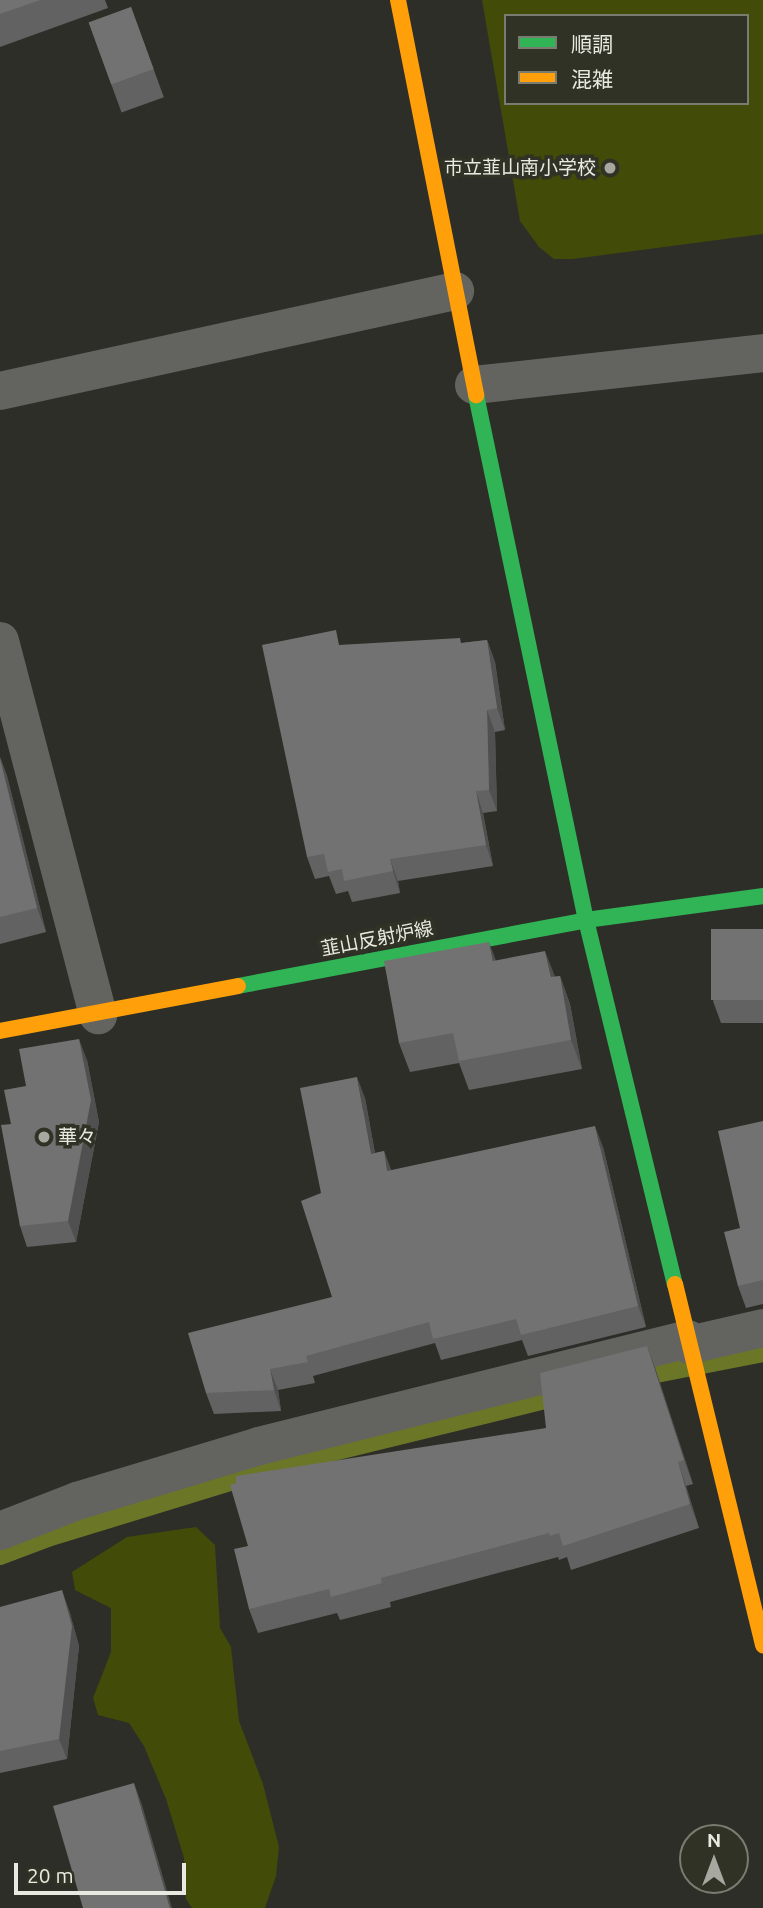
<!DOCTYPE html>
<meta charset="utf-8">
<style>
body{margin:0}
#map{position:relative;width:763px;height:1908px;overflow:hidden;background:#2d2e28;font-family:Ubuntu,"Noto Sans JP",sans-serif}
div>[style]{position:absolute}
.green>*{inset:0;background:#434b09}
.stream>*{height:18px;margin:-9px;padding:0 9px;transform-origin:9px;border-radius:9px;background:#6c7627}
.street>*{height:38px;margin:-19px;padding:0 19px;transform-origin:19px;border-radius:19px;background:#636460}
.fast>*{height:16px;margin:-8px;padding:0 8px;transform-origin:8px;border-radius:8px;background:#30b455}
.slow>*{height:16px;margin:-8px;padding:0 8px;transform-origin:8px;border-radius:8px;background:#ff9f0a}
.wall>*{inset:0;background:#626262;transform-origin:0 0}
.shaded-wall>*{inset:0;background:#505050}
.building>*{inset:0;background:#727272;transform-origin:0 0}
.dots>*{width:19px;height:19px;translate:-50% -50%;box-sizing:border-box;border:4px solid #2f3224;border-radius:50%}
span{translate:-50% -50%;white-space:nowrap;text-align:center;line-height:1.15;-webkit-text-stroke:7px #2f3224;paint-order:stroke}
.poi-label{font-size:19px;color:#e8eae1}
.right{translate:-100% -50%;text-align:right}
.left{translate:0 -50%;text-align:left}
.street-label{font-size:19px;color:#e8eae1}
.legend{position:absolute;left:504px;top:14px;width:245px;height:91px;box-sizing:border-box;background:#2f3224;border:2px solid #797c70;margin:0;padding:9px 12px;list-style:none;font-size:21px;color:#e8eae1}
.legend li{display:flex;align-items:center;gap:14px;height:35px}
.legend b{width:35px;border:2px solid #797c70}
.north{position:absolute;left:679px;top:1824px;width:70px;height:70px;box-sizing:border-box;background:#2f3224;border:2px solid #797c70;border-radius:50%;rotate:0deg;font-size:19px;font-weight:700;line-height:28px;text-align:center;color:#e8eae1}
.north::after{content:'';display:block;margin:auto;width:24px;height:32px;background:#a7a8a0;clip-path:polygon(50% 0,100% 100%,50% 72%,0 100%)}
.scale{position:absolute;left:14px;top:1863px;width:172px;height:32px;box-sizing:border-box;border:4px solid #e8eae1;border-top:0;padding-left:9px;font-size:21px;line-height:24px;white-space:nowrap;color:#e8eae1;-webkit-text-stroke:5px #2f3224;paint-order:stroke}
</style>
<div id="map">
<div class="green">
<i style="clip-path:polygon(evenodd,482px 0,763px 0,763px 234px,573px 259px,554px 259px,539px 247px,520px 221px,482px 0,506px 16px,747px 16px,747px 103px,506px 103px,506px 16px)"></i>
<i style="clip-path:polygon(196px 1527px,215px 1545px,220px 1628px,231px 1647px,239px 1721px,263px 1784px,279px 1847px,276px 1876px,265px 1908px,192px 1908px,186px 1899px,184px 1858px,166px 1799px,144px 1746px,129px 1723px,98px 1715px,93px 1698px,111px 1652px,111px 1608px,75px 1590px,72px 1572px,127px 1537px)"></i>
</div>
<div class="stream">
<i style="left:636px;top:1378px;width:129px;rotate:-11.1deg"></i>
<i style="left:0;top:1556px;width:51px;rotate:-20.6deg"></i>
<i style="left:48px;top:1538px;width:269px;rotate:-17.1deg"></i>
<i style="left:305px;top:1459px;width:268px;rotate:-13.8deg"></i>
</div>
<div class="street">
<i style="left:474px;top:385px;width:291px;rotate:-6.3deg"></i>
<i style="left:0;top:391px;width:466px;rotate:-12.4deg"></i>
<i style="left:0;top:641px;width:387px;rotate:75.3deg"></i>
<i style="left:689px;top:1345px;width:76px;rotate:-12.9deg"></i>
<i style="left:0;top:1531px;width:83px;rotate:-21.3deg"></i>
<i style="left:77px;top:1501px;width:190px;rotate:-16.8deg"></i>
<i style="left:259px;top:1446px;width:442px;rotate:-14deg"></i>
</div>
<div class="fast">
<i style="left:476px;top:395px;width:536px;rotate:78.17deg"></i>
<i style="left:586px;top:920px;width:375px;rotate:76.3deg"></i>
<i style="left:238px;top:986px;width:354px;rotate:-10.7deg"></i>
<i style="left:586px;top:920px;width:179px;rotate:-7.7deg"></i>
</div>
<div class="slow">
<i style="left:398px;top:0;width:403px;rotate:78.8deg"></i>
<i style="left:0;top:1031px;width:242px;rotate:-10.7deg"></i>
<i style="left:675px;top:1284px;width:372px;rotate:76.3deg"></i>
</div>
<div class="wall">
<i style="clip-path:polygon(0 0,105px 0,108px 8px,0 47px)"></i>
<i style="left:131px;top:7px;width:96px;height:45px;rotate:70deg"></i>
<i style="clip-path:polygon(487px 640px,495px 662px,505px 730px,495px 732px,497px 811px,483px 813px,493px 866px,398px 881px,400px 893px,352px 902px,348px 891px,336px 894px,329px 876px,315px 879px,307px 857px,341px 645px,462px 643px)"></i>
<i style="clip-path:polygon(0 757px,7px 776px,46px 932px,0 944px)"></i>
<i style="clip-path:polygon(763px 929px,763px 1023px,721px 1023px,713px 1001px)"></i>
<i style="clip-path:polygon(496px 961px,555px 977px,560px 976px,570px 1004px,582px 1069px,469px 1090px,459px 1063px,410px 1072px,399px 1043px)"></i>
<i style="clip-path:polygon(87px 1060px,99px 1122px,76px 1242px,27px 1247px,20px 1226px,11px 1124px,26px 1086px)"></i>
<i style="clip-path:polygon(365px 1098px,375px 1153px,384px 1151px,391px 1171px,603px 1147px,646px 1327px,528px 1356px,522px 1340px,441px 1360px,435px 1343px,313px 1376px,315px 1383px,278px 1390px,281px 1411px,214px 1414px,206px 1393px,332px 1297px)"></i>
<i style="clip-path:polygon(763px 1121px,763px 1304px,746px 1308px,738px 1286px)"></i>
<i style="clip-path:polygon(647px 1346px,693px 1484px,686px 1486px,699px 1528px,571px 1570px,567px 1557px,559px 1560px,558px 1557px,390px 1602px,391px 1607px,340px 1620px,337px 1613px,258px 1633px,249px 1609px,248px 1546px,546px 1428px)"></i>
<i style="clip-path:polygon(0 1607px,69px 1610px,79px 1646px,67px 1759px,0 1773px)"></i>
</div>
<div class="shaded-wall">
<i style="clip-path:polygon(487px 640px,495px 662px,505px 730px,497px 708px)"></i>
<i style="clip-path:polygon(487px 710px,495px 732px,497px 811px,489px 790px)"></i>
<i style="clip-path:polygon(0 757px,7px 776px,46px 932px,37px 908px)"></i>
<i style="clip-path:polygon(476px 791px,483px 813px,493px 866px,486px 845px)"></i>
<i style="clip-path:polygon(390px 859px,398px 881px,400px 893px,393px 871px)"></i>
<i style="clip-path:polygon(489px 942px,500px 971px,493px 961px)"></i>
<i style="clip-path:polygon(545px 951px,556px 979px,551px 977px)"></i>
<i style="clip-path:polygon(560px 976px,570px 1004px,582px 1069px,571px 1040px)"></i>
<i style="clip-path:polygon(79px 1039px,87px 1060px,99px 1122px,76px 1242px,68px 1221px)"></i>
<i style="clip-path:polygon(357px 1077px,365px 1098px,379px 1175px,371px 1154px)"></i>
<i style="clip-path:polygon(595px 1126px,603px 1147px,646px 1327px,638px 1306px)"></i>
<i style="clip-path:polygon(384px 1151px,392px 1172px,387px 1171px)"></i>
<i style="clip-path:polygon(647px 1346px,656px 1370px,693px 1484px,684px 1460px)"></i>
<i style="clip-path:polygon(270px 1369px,278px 1390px,281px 1411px,274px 1390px)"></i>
<i style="clip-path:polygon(678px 1462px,686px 1486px,699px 1528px,690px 1504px)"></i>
<i style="clip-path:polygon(62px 1590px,69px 1610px,79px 1646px,67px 1759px,59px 1739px)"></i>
<i style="clip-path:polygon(134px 1783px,142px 1805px,172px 1908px,170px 1908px)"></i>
</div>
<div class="building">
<i style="clip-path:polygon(0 0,40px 0,0 14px)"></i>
<i style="left:131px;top:7px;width:66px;height:45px;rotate:70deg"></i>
<i style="clip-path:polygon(336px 630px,339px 645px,460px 638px,461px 643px,487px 640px,497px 708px,487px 710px,489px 790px,476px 791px,486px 845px,390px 859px,393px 871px,344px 881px,342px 869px,328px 872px,324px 854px,307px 857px,262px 645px)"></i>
<i style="clip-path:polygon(0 760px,37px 908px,0 917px)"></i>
<i style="left:763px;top:929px;width:71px;height:52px;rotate:90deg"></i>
<i style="clip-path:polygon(489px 942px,493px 961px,545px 951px,551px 977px,560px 976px,571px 1040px,459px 1061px,453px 1033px,399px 1043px,384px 961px)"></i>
<i style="clip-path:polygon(79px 1039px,91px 1100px,68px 1221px,20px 1226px,1px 1125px,11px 1124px,4px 1090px,26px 1086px,19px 1049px)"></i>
<i style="clip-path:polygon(357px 1077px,371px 1154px,384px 1151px,387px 1171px,595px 1126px,638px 1306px,521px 1335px,516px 1319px,433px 1339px,429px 1322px,306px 1356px,308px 1362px,270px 1369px,274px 1390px,206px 1393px,188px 1333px,332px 1297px,301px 1201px,321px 1193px,300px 1088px)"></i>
<i style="clip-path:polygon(763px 1121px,763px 1280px,738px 1286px,724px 1232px,740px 1228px,718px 1131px)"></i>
<i style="clip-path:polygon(647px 1346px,684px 1460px,678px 1462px,690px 1504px,563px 1546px,559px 1533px,550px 1536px,549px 1533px,381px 1578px,382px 1583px,331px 1597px,329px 1589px,249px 1609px,234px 1549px,248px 1546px,230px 1485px,236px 1483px,236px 1476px,546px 1428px,540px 1373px)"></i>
<i style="clip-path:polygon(62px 1590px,72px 1626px,59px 1739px,0 1751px,0 1607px)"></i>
<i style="clip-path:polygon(134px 1783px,170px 1908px,83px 1908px,53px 1806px)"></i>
</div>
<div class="dots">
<i style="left:610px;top:168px;background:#a7a8a0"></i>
<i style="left:44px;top:1137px;background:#a7a8a0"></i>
</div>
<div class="poi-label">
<span class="right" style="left:596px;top:168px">市立韮山南小学校</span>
<span class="left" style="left:58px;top:1137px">華々</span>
</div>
<div class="street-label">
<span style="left:377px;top:939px;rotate:-11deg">韮山反射炉線</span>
</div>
<ul class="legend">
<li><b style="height:9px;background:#30b455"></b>順調</li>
<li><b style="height:9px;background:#ff9f0a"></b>混雑</li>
</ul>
<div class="north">N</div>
<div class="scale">20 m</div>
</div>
